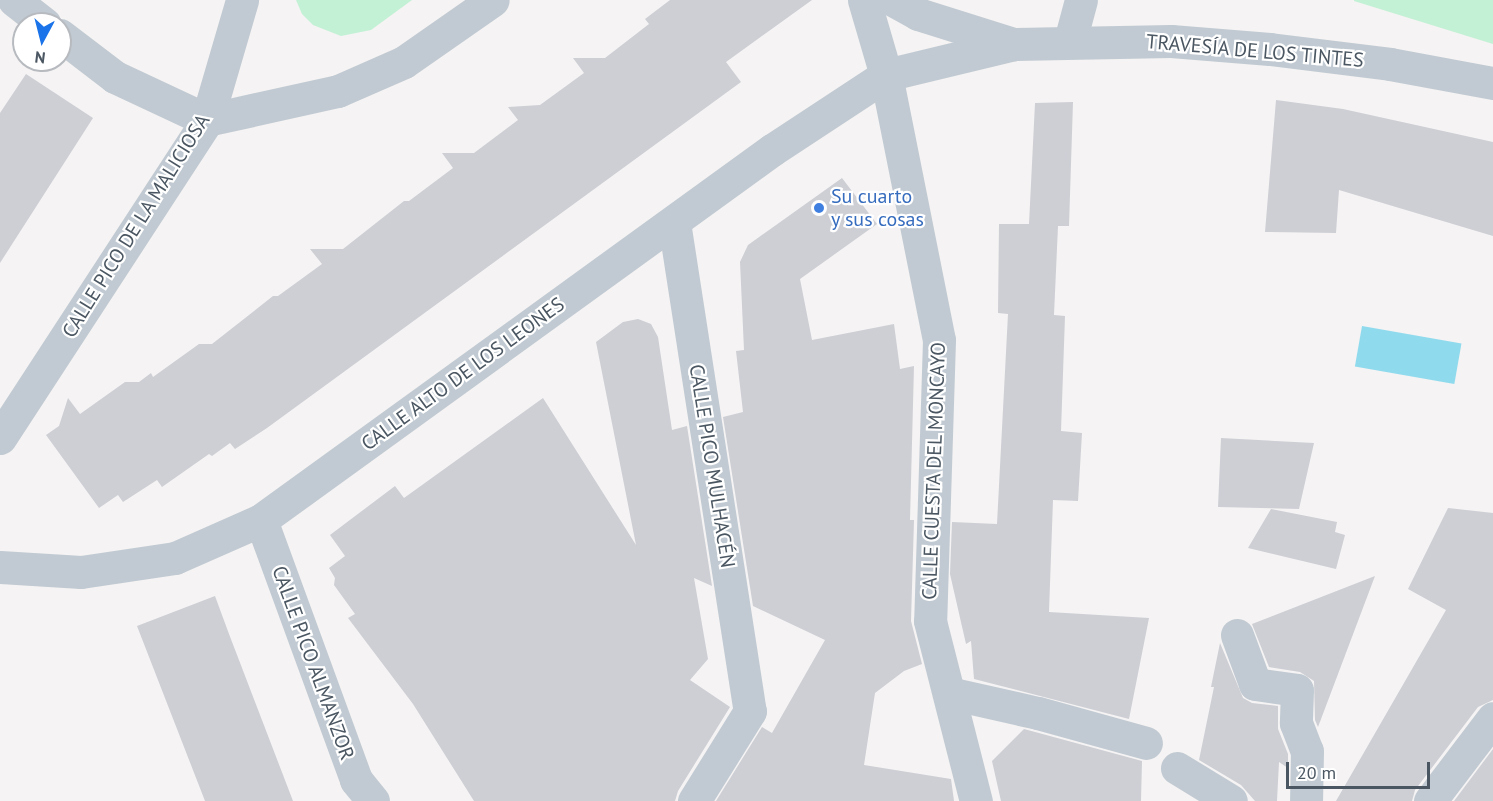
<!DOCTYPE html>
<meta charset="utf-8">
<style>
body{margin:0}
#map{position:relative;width:1493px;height:801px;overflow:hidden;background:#f5f3f3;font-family:"PT Sans",sans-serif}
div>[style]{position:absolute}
.green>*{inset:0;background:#c3f1d5}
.water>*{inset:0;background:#90daee;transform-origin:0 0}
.building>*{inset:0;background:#cdcfd5}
.minor>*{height:33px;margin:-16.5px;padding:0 16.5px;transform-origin:16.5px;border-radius:16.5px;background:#c1cad2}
.dots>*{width:16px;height:16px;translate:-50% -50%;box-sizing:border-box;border:3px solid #fff;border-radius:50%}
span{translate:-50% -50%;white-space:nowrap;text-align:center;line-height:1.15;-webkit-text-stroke:4.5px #fff;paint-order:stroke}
.street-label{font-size:20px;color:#4a5661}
.shop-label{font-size:20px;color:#366cbe}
.left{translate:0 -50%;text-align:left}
.north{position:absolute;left:12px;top:12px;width:60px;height:60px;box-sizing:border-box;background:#fff;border:2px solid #b7bbc0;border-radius:50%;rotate:187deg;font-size:16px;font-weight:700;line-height:24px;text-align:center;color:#4a5661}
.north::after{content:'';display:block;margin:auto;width:21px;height:27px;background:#1a73e8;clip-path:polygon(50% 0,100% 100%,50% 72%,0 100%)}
.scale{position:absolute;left:1286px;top:762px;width:144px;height:27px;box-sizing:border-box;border:3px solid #4a5661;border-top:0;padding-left:8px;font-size:18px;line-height:21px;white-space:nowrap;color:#4a5661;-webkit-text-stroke:4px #fff;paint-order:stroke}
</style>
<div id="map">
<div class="green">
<i style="clip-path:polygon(296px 0,412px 0,371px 30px,341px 36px,313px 25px,302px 14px)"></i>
<i style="clip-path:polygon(1493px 0,1493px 44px,1354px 1px,1354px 0)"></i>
</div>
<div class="water">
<i style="left:1362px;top:326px;width:101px;height:41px;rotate:10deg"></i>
</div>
<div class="building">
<i style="clip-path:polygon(670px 0,812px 0,726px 62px,741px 82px,267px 428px,235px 449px,230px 443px,212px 456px,209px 454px,162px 487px,157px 480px,123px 502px,118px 495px,99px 508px,46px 435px,59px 426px,68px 398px,80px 414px,125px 382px,139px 382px,151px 373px,153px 377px,199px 344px,212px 344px,273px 296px,278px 296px,322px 264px,310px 249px,343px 249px,404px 201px,409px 201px,453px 168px,442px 153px,474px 153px,518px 120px,508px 107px,540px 105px,584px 73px,573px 58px,605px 58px,649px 24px,645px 19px)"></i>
<i style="clip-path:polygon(26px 74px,93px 118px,0 263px,0 113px)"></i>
<i style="clip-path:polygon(1276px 100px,1343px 109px,1493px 142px,1493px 236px,1339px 190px,1336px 233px,1265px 232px)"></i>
<i style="clip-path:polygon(1073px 102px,1069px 226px,1058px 226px,1054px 315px,1065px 316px,1061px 431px,1082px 433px,1078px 501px,1053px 500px,1049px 612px,1149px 618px,1129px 719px,974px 679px,971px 641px,966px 644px,950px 574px,952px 522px,997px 524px,1008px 314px,998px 313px,999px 224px,1029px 224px,1035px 103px)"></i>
<i style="clip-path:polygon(842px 178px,877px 224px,800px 279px,812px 340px,894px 324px,900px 369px,914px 366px,910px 520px,914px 520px,911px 621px,922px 664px,904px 671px,875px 693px,864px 765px,951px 779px,954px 801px,716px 801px,762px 727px,772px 733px,825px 640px,753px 606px,723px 417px,743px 412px,736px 351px,744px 350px,740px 262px,748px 245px)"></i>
<i style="clip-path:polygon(638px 319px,651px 324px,658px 337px,672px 430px,687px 426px,712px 586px,694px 578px,708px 659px,690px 680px,730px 707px,678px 791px,675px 801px,474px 801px,413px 704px,348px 618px,355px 614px,334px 585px,335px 578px,329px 568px,345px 556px,330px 535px,395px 486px,404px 498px,543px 398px,636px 545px,596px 342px,623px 322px)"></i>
<i style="clip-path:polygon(1221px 438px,1314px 443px,1299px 509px,1218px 507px)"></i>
<i style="clip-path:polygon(1448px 508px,1493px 513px,1493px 700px,1478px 707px,1415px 790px,1412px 801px,1336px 801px,1446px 610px,1408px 589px)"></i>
<i style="clip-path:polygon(1271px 509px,1337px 522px,1335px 532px,1345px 535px,1336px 569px,1248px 548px)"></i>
<i style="clip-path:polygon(1375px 576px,1318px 727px,1315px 720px,1314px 681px,1300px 672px,1269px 667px,1252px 624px)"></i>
<i style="clip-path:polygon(215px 596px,229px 634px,293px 801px,205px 801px,137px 626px)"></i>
<i style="clip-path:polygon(1220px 643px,1243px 698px,1252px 703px,1278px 706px,1278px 729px,1288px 754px,1288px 768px,1279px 762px,1277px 801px,1255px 801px,1241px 785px,1199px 760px,1214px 687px,1211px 687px)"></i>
<i style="clip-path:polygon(1024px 729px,1142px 761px,1141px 801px,1001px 801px,992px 761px)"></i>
<i style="clip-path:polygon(1493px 749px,1493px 801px,1454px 801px)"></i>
</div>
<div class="minor">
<i style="left:14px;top:0;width:39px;rotate:38deg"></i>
<i style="left:864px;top:0;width:78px;rotate:73.7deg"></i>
<i style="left:886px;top:75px;width:270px;rotate:78.7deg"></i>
<i style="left:939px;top:340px;width:281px;rotate:91.8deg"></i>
<i style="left:930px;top:621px;width:186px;rotate:75.7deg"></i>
<i style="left:893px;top:0;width:29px;rotate:29deg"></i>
<i style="left:918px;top:14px;width:101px;rotate:17.4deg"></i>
<i style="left:60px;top:35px;width:69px;rotate:37.4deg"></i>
<i style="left:115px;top:77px;width:102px;rotate:25.1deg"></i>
<i style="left:207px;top:120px;width:134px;rotate:-12.5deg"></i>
<i style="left:338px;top:91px;width:72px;rotate:-23.7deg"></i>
<i style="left:404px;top:62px;width:108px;rotate:-34.9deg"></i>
<i style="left:1070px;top:41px;width:42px;rotate:-75deg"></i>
<i style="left:674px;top:222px;width:495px;rotate:81.2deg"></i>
<i style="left:750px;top:711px;width:106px;rotate:121.9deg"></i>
<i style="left:0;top:438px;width:379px;rotate:-56.9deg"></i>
<i style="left:207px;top:120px;width:125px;rotate:-73.7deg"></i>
<i style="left:261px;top:520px;width:277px;rotate:69.9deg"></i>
<i style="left:356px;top:780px;width:27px;rotate:51deg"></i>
<i style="left:0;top:567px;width:81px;rotate:3.5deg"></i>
<i style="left:81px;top:572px;width:95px;rotate:-8.5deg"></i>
<i style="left:175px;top:558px;width:94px;rotate:-23.8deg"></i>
<i style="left:261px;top:520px;width:631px;rotate:-35.91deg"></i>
<i style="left:772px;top:150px;width:136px;rotate:-33.3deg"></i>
<i style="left:886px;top:75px;width:132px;rotate:-13.6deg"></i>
<i style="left:1014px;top:44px;width:157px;rotate:-1.1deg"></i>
<i style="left:1171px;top:41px;width:99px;rotate:4.6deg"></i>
<i style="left:1270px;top:49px;width:121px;rotate:7.1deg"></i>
<i style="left:1390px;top:64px;width:105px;rotate:10.5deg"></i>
<i style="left:1237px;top:635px;width:52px;rotate:69.8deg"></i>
<i style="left:1255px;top:684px;width:42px;rotate:8.1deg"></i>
<i style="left:1297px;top:690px;width:33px;rotate:92deg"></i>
<i style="left:1296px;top:723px;width:30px;rotate:69deg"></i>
<i style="left:1307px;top:751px;width:50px;rotate:91.1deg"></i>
<i style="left:949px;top:693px;width:91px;rotate:12.7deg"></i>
<i style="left:1038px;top:713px;width:112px;rotate:15.5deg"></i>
<i style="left:1177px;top:768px;width:63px;rotate:31.4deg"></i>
<i style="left:1430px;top:801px;width:104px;rotate:-52.8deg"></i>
</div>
<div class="dots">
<i style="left:819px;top:208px;background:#3f7fe0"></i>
</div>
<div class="street-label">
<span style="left:1255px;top:51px;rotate:5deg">TRAVESÍA DE LOS TINTES</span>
<span style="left:136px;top:226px;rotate:-58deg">CALLE PICO DE LA MALICIOSA</span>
<span style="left:463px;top:374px;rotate:-36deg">CALLE ALTO DE LOS LEONES</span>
<span style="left:712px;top:466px;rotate:81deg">CALLE PICO MULHACÉN</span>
<span style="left:934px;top:471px;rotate:-88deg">CALLE CUESTA DEL MONCAYO</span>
<span style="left:313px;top:663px;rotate:70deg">CALLE PICO ALMANZOR</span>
</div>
<div class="shop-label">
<span class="left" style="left:831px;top:208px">Su cuarto<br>y sus cosas</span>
</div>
<div class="north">N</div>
<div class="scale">20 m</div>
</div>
